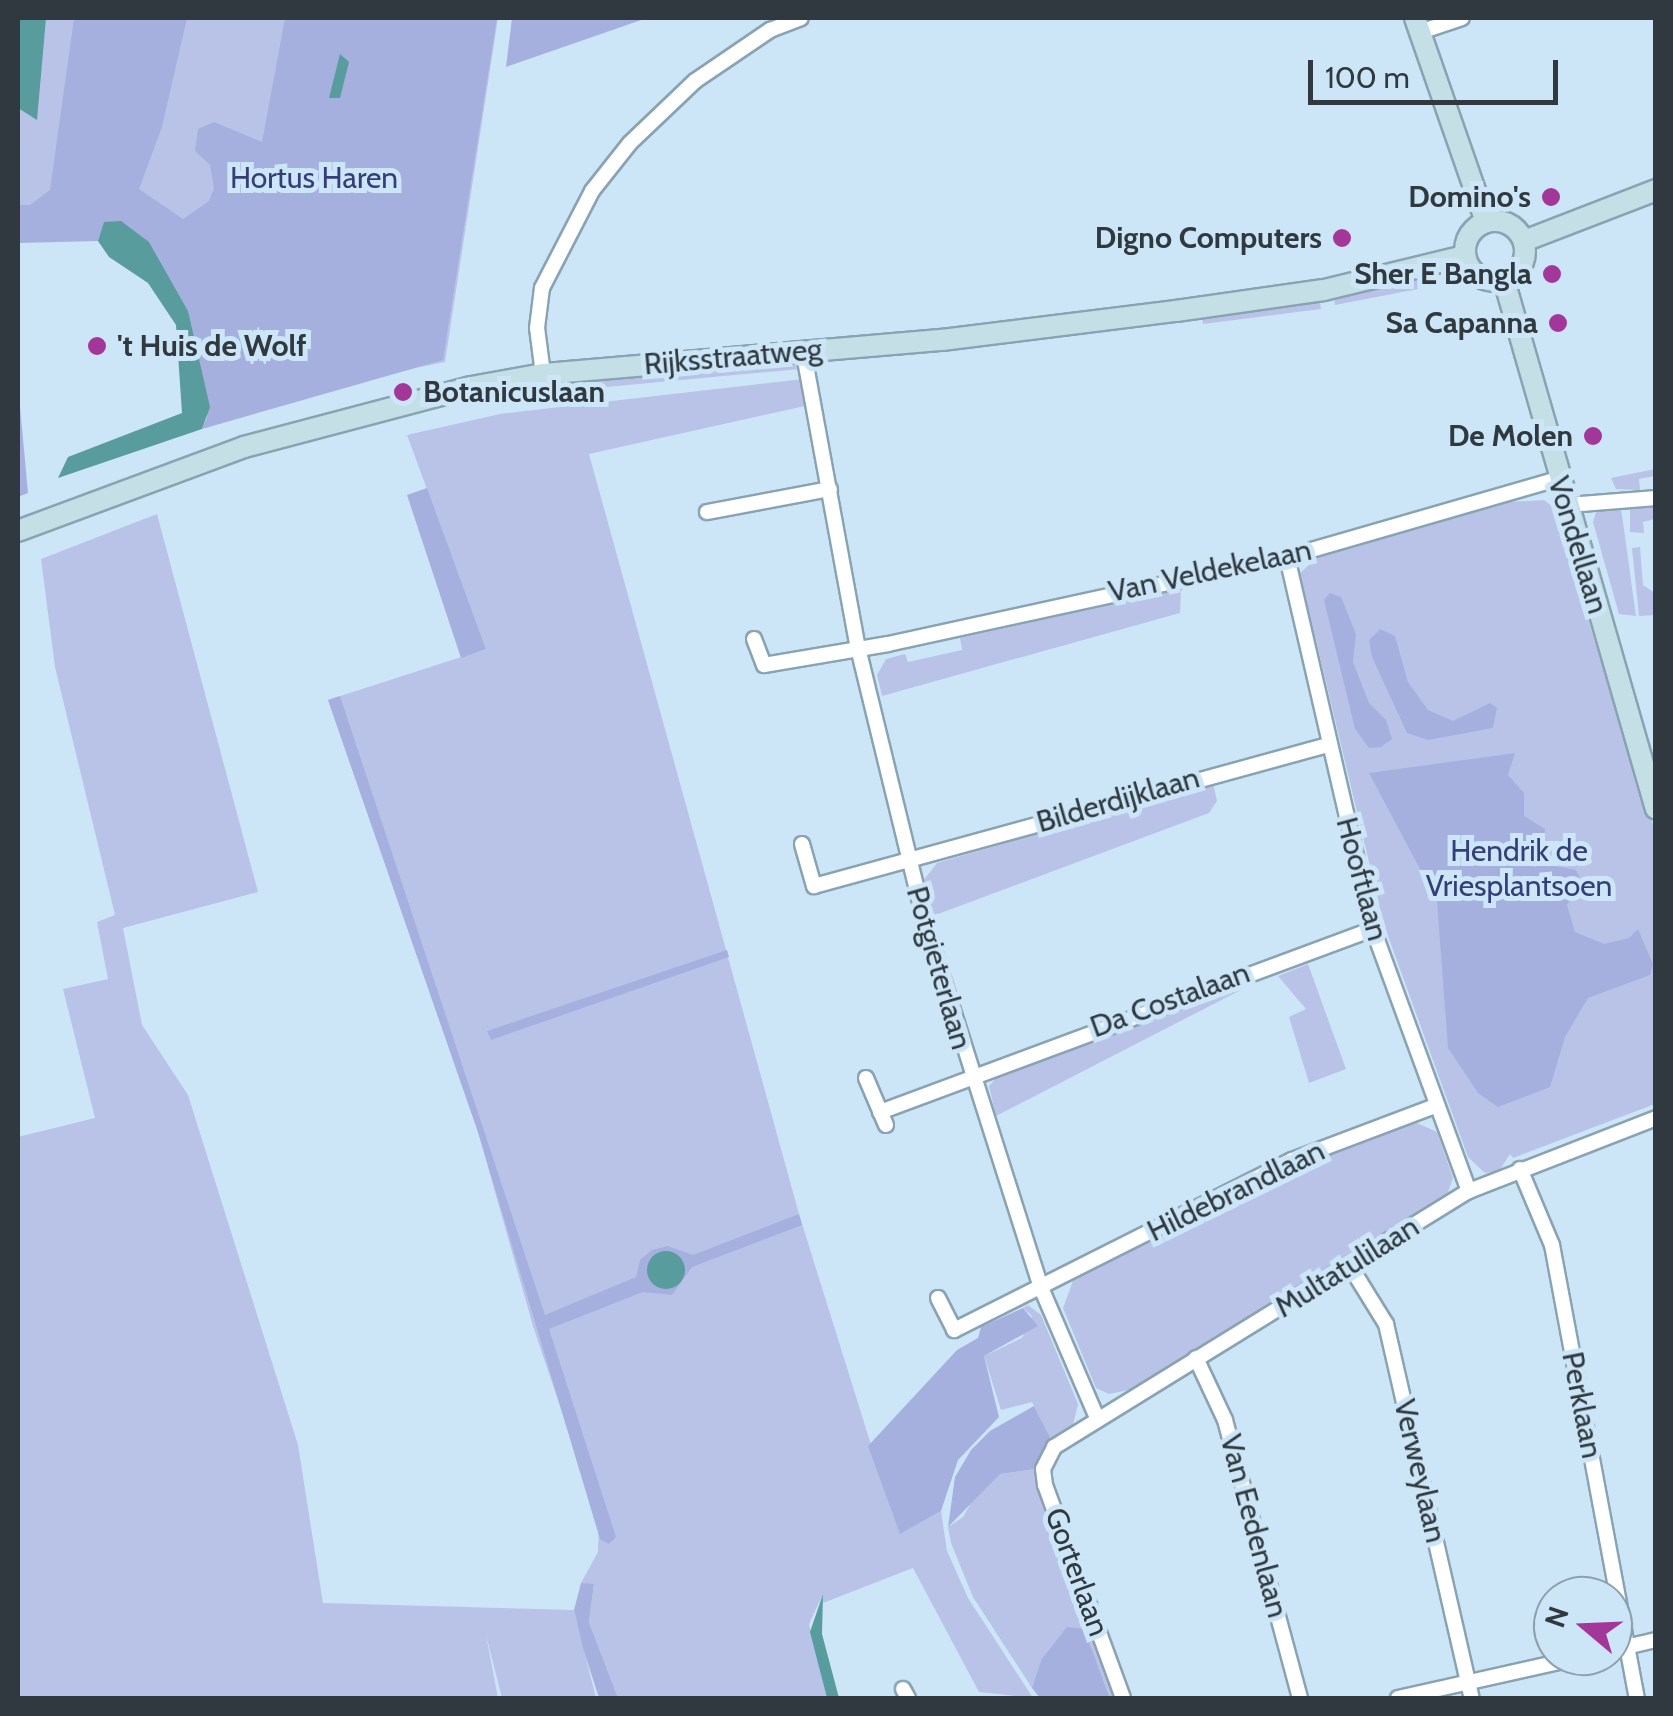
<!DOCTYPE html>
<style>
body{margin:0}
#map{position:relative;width:1673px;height:1716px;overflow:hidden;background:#cce6f7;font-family:Cabin,sans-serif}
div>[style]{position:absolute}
.green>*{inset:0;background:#b9c3e8}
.forest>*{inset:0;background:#a5b0df}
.water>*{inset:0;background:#589c9e}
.round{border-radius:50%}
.roads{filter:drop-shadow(2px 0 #8aa3b3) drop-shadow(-2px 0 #8aa3b3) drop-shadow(0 2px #8aa3b3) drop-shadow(0 -2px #8aa3b3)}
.street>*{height:14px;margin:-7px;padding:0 7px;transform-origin:7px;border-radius:7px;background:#fff}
.secondary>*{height:20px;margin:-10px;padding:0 10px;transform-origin:10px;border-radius:10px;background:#c4dfe6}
.secondary>.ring{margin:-10px;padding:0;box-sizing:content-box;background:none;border:20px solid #c4dfe6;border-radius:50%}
.dots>*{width:28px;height:28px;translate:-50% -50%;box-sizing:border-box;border:5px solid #cce6f7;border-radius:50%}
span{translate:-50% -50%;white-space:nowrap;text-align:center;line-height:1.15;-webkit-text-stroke:10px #cce6f7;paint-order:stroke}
.park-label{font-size:30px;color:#353e78}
.poi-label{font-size:30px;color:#2f393f;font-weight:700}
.right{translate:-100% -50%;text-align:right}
.left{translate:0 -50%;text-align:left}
.street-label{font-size:30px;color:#2f393f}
.frame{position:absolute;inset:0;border:20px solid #2f393f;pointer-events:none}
.north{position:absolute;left:1533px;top:1576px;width:100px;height:100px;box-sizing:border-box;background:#cce6f7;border:2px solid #8da1ad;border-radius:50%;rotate:289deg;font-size:28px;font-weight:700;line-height:40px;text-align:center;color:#2f393f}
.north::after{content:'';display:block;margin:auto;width:35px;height:45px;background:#a23799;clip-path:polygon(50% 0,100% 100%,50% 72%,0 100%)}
.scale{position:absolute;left:1308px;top:60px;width:250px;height:45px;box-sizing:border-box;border:5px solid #2f393f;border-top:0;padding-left:12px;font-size:30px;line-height:35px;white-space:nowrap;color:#2f393f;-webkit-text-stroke:8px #cce6f7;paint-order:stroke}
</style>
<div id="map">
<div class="green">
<i style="clip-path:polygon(18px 18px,498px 18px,445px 362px,225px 406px,137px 234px,18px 235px)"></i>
<i style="clip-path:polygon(1441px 274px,1444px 284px,1335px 305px,1334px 298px)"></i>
<i style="clip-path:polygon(1320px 302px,1321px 309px,1203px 324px,1202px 318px)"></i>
<i style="clip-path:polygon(791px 358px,800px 369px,553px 392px,553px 383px)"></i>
<i style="clip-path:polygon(803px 379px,805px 406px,589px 454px,799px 1214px,892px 1512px,901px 1533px,941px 1511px,947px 1551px,968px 1598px,1033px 1698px,979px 1692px,913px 1568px,823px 1603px,823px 1594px,809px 1624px,827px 1698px,618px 1698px,589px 1622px,594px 1585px,581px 1583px,598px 1552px,599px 1522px,533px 1326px,478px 1132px,328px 700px,486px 649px,407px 435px,500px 414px)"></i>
<i style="clip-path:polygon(1655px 469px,1655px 476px,1639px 479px,1640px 490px,1616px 489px,1611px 478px)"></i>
<i style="clip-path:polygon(1544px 500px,1552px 506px,1655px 831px,1655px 1104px,1513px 1158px,1510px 1154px,1499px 1171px,1485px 1173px,1468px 1157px,1384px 925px,1300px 573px,1318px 557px,1509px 502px)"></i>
<i style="clip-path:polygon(1630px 507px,1655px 508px,1655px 519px,1643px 522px,1644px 533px,1630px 532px)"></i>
<i style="clip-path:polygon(1621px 508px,1636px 616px,1619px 614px,1593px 522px,1596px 512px)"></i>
<i style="clip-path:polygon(157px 514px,258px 892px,123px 928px,142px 1025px,188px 1095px,298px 1445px,323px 1603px,574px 1610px,596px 1698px,502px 1698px,486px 1635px,498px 1698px,18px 1698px,18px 1137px,95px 1118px,63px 989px,108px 979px,97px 922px,115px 915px,55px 667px,41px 559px)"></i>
<i style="clip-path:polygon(1640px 547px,1643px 585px,1655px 593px,1655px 615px,1639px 616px,1632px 548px)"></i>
<i style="clip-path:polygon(1181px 589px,1180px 613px,882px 696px,877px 675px,886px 659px,905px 654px,908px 662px,962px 650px,960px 638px)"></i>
<i style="clip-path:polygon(1213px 783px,1217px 801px,1209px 813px,930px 917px,923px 881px,937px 863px)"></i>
<i style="clip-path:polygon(1308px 964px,1346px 1069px,1309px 1083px,1289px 1017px,1306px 1009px,1278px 976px)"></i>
<i style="clip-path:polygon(1265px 974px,1268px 976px,996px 1116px,989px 1086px,998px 1076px)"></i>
<i style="clip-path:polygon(1417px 1123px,1437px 1132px,1453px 1178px,1446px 1198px,1129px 1390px,1109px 1394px,1096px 1388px,1063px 1308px,1073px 1281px,1294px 1163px)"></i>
<i style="clip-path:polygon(1028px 1305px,1041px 1315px,1078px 1404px,1073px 1425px,1052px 1441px,1032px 1402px,1001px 1410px,984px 1356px,1022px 1338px,1032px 1316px,1023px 1308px)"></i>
<i style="clip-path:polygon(1036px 1469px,1040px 1487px,1116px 1698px,1110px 1698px,1103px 1679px,1041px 1660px,1032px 1688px,973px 1597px,951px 1543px,948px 1527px,963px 1517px,979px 1489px,1000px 1474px)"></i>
</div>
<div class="forest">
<i style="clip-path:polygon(74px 18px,187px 18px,162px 127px,139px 189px,183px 219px,209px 201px,214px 188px,210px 165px,195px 151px,198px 129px,214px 122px,262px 142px,285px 18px,497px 18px,443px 360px,202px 429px,207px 417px,188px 311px,149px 242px,104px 222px,98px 241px,18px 243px,18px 205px,30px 205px,50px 190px)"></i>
<i style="clip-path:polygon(512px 18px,647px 18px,506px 67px)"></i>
<i style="clip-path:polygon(18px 385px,28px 493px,18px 497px)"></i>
<i style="clip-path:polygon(427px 488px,486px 649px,461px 658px,407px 495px)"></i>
<i style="clip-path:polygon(1330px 593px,1341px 597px,1356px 634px,1353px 662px,1369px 703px,1386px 720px,1392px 739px,1381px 747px,1369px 748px,1355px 729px,1324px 600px)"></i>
<i style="clip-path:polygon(1380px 629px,1395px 636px,1408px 682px,1428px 710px,1453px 721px,1490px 703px,1497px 708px,1493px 728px,1428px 740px,1407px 733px,1372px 657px,1369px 640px)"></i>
<i style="clip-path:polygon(340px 696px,545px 1315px,636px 1277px,640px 1260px,652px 1250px,668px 1246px,693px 1255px,799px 1214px,802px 1225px,692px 1267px,672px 1295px,643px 1292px,549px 1329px,616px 1537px,609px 1544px,600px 1539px,478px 1132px,328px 700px)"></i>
<i style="clip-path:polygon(1515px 753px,1508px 775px,1524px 793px,1524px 816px,1545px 829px,1542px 853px,1555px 866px,1576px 870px,1582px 882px,1567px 905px,1575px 932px,1604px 944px,1629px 938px,1638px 929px,1653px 964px,1650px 975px,1588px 998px,1565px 1037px,1550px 1087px,1498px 1107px,1478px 1093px,1448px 1048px,1437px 901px,1369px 773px)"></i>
<i style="clip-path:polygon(727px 950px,729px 957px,491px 1040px,487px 1031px)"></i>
<i style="clip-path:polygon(1023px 1308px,1038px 1326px,984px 1356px,999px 1417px,958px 1460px,941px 1511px,900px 1534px,868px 1446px,957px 1350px,978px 1338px,981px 1327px)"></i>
<i style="clip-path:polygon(1034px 1406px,1052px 1441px,1036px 1469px,1000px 1474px,948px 1527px,955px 1477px,971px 1450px,990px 1431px)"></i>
<i style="clip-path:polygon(581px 1583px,594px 1584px,589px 1622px,618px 1698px,599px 1698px,583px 1648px,574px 1610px)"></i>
<i style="clip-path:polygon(1067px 1627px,1084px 1629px,1110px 1698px,1040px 1698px,1032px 1688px,1041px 1660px)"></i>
</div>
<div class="water">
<i style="clip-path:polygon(19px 18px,46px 18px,37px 120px,18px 108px)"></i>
<i style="clip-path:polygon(340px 54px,349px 62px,340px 98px,329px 98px)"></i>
<i style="clip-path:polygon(121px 221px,149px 242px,188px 311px,210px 407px,202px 429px,58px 478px,68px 457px,182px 413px,176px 325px,148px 283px,109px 257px,98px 241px,104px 222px)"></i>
<i class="round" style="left:647px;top:1251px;width:38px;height:38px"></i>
<i style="clip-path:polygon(823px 1594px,822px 1634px,839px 1698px,827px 1698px,810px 1632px)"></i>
</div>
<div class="roads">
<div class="street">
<i style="left:1420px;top:32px;width:44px;rotate:-18.4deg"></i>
<i style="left:803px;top:349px;width:304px;rotate:79.6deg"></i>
<i style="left:858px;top:648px;width:282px;rotate:76.3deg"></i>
<i style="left:925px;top:922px;width:386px;rotate:72.4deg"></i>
<i style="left:1042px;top:1290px;width:139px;rotate:66.7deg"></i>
<i style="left:543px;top:374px;width:46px;rotate:-97.4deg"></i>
<i style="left:537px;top:328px;width:40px;rotate:-82.9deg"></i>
<i style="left:542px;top:288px;width:109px;rotate:-62.7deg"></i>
<i style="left:592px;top:191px;width:61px;rotate:-51.6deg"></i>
<i style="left:630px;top:143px;width:90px;rotate:-43.6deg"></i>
<i style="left:695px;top:81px;width:91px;rotate:-34.2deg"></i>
<i style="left:770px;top:30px;width:33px;rotate:-21deg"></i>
<i style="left:1569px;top:505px;width:87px;rotate:-4.6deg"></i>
<i style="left:707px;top:512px;width:125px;rotate:-10.6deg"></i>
<i style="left:1287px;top:557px;width:382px;rotate:77deg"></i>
<i style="left:1373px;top:929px;width:279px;rotate:69.9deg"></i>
<i style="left:754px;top:639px;width:28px;rotate:69deg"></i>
<i style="left:764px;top:665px;width:126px;rotate:-9.6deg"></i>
<i style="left:888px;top:644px;width:408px;rotate:-12.3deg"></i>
<i style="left:1287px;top:557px;width:282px;rotate:-16.1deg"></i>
<i style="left:802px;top:844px;width:44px;rotate:74.1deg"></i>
<i style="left:814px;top:886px;width:533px;rotate:-15.34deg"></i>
<i style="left:866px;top:1078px;width:51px;rotate:66.9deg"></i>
<i style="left:880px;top:1112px;width:526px;rotate:-20.36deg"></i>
<i style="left:1520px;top:1169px;width:82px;rotate:67.2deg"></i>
<i style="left:1552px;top:1245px;width:461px;rotate:79.4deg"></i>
<i style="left:1350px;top:1266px;width:68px;rotate:58.2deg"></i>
<i style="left:1386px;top:1324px;width:384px;rotate:77.1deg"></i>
<i style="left:938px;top:1298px;width:36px;rotate:63deg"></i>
<i style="left:954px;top:1330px;width:378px;rotate:-26.7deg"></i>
<i style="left:1292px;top:1160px;width:153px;rotate:-20.7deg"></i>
<i style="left:1196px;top:1358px;width:68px;rotate:64.9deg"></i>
<i style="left:1225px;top:1420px;width:288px;rotate:74.9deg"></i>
<i style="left:1613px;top:1650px;width:44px;rotate:-13.1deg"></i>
<i style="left:903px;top:1689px;width:10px;rotate:61deg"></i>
<i style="left:1123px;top:1698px;width:227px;rotate:-110.1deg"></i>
<i style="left:1045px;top:1485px;width:16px;rotate:-97deg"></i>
<i style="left:1043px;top:1469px;width:25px;rotate:-63deg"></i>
<i style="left:1054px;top:1447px;width:488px;rotate:-31.7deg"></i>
<i style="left:1469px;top:1191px;width:201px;rotate:-21.3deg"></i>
<i style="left:1398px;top:1698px;width:193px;rotate:-12.6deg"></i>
</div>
<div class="secondary">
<i style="left:1415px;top:18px;width:216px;rotate:70.8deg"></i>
<i class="ring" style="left:1465px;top:221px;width:40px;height:40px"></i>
<i style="left:1524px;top:241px;width:142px;rotate:-21.1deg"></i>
<i style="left:1504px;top:280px;width:550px;rotate:73.97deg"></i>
<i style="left:18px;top:531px;width:241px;rotate:-20.4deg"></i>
<i style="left:244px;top:447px;width:235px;rotate:-14.8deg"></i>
<i style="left:471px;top:387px;width:73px;rotate:-10.2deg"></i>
<i style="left:543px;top:374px;width:400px;rotate:-4.9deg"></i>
<i style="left:942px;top:340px;width:236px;rotate:-7.1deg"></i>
<i style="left:1176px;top:311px;width:149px;rotate:-8.1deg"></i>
<i style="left:1324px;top:290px;width:145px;rotate:-13.6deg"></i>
</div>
</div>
<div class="dots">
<i style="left:1551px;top:197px;background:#a23799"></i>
<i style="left:1342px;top:238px;background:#a23799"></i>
<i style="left:1552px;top:274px;background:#a23799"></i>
<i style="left:1558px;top:323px;background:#a23799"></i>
<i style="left:97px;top:346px;background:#a23799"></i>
<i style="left:403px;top:392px;background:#a23799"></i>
<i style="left:1593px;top:436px;background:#a23799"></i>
</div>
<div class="park-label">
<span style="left:314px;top:178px">Hortus Haren</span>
<span style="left:1519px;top:868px">Hendrik de<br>Vriesplantsoen</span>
</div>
<div class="poi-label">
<span class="right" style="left:1531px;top:197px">Domino's</span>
<span class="right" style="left:1322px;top:238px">Digno Computers</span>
<span class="right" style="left:1532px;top:274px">Sher E Bangla</span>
<span class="right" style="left:1538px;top:323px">Sa Capanna</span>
<span class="left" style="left:117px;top:346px">'t Huis de Wolf</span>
<span class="left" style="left:423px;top:392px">Botanicuslaan</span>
<span class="right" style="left:1573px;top:436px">De Molen</span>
</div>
<div class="street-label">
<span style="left:733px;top:357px;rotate:-5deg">Rijksstraatweg</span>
<span style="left:1578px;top:545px;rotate:73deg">Vondellaan</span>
<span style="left:1210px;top:571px;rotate:-12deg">Van Veldekelaan</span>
<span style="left:1118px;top:800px;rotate:-16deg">Bilderdijklaan</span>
<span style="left:1362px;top:879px;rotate:75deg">Hooftlaan</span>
<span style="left:939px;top:968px;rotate:74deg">Potgieterlaan</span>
<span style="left:1170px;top:1000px;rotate:-20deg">Da Costalaan</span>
<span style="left:1236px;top:1191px;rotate:-26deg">Hildebrandlaan</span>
<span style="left:1347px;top:1267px;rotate:-32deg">Multatulilaan</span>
<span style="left:1582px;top:1405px;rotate:79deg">Perklaan</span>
<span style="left:1420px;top:1471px;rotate:77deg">Verweylaan</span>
<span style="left:1254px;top:1526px;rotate:75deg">Van Eedenlaan</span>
<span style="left:1077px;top:1572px;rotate:70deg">Gorterlaan</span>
</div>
<div class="frame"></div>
<div class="north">N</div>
<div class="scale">100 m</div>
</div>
